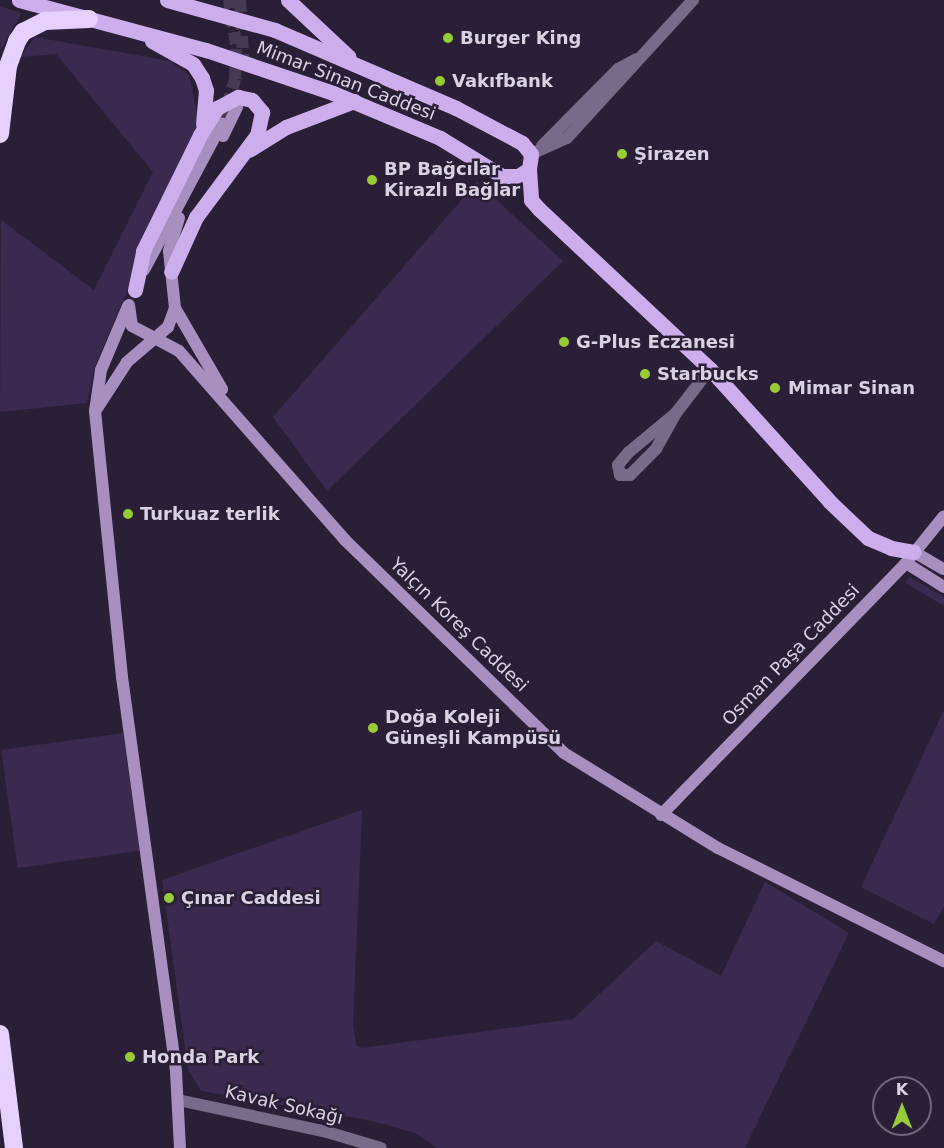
<!DOCTYPE html>
<meta charset="utf-8">
<style>
body{margin:0}
#map{position:relative;width:944px;height:1148px;overflow:hidden;background:#2b1f37;font-family:"DejaVu Sans",sans-serif}
div>[style]{position:absolute}
.green>*{inset:0;background:#3c294f;transform-origin:0 0}
.secondary-tunnel>*{height:12px;margin-top:-6px;transform-origin:0;background:repeating-linear-gradient(90deg,#453a51 0 12px,transparent 0 18px)}
.street>*{height:12px;margin:-6px;padding:0 6px;transform-origin:6px;border-radius:6px;background:#786a88}
.secondary>*{height:12px;margin:-6px;padding:0 6px;transform-origin:6px;border-radius:6px;background:#a790c0}
.primary>*{height:15px;margin:-7.5px;padding:0 7.5px;transform-origin:7.5px;border-radius:7.5px;background:#ccaeec}
.highway>*{height:18px;margin:-9px;padding:0 9px;transform-origin:9px;border-radius:9px;background:#e6d1fe}
.dots>*{width:16px;height:16px;translate:-50% -50%;box-sizing:border-box;border:3px solid #2b1f37;border-radius:50%}
span{translate:-50% -50%;white-space:nowrap;text-align:center;line-height:1.15;-webkit-text-stroke:5px #2b1f37;paint-order:stroke}
.poi-label{font-size:18px;color:#d9d2e2;font-weight:700}
.left{translate:0 -50%;text-align:left}
.street-label{font-size:18px;color:#d9d2e2}
.north{position:absolute;left:872px;top:1076px;width:60px;height:60px;box-sizing:border-box;background:#2b1f37;border:2px solid #71677b;border-radius:50%;rotate:0deg;font-size:16px;font-weight:700;line-height:24px;text-align:center;color:#d9d2e2}
.north::after{content:'';display:block;margin:auto;width:21px;height:27px;background:#99cb36;clip-path:polygon(50% 0,100% 100%,50% 72%,0 100%)}
</style>
<div id="map">
<div class="green">
<i style="clip-path:polygon(0 6px,21px 13px,1px 50px,0 44px)"></i>
<i style="clip-path:polygon(35px 37px,170px 61px,189px 75px,199px 123px,95px 366px,87px 403px,0 412px,1px 220px,94px 290px,153px 172px,56px 54px,21px 57px)"></i>
<i style="clip-path:polygon(477px 182px,563px 261px,327px 491px,273px 417px)"></i>
<i style="clip-path:polygon(910px 577px,944px 597px,944px 606px,904px 582px)"></i>
<i style="clip-path:polygon(944px 710px,944px 906px,934px 924px,861px 887px)"></i>
<i style="left:123px;top:733px;width:119px;height:123px;rotate:82deg"></i>
<i style="clip-path:polygon(362px 810px,353px 1025px,356px 1045px,362px 1048px,573px 1019px,656px 941px,721px 976px,765px 882px,849px 933px,745px 1148px,437px 1148px,415px 1133px,368px 1120px,201px 1091px,188px 1070px,162px 880px)"></i>
</div>
<div class="secondary-tunnel">
<i style="left:240px;top:0;width:71px;rotate:86.8deg"></i>
<i style="left:222px;top:123px;width:46px;rotate:-73.5deg"></i>
<i style="left:235px;top:79px;width:35px;rotate:-88deg"></i>
<i style="left:236px;top:44px;width:45px;rotate:-99deg"></i>
</div>
<div class="street">
<i style="left:542px;top:146px;width:108px;rotate:-45.4deg"></i>
<i style="left:618px;top:69px;width:21px;rotate:-28deg"></i>
<i style="left:531px;top:154px;width:39px;rotate:-24deg"></i>
<i style="left:567px;top:138px;width:187px;rotate:-47.6deg"></i>
<i style="left:676px;top:413px;width:41px;rotate:119.1deg"></i>
<i style="left:656px;top:449px;width:37px;rotate:135deg"></i>
<i style="left:630px;top:475px;width:10px;rotate:180deg"></i>
<i style="left:620px;top:475px;width:10px;rotate:-101deg"></i>
<i style="left:618px;top:465px;width:17px;rotate:-50deg"></i>
<i style="left:629px;top:452px;width:61px;rotate:-39.7deg"></i>
<i style="left:676px;top:413px;width:56px;rotate:-52.3deg"></i>
<i style="left:178px;top:1100px;width:152px;rotate:12.1deg"></i>
<i style="left:327px;top:1132px;width:56px;rotate:16.5deg"></i>
</div>
<div class="secondary">
<i style="left:223px;top:136px;width:32px;rotate:-64deg"></i>
<i style="left:179px;top:218px;width:34px;rotate:107deg"></i>
<i style="left:169px;top:251px;width:57px;rotate:84deg"></i>
<i style="left:175px;top:308px;width:94px;rotate:59.9deg"></i>
<i style="left:144px;top:270px;width:166px;rotate:-62deg"></i>
<i style="left:129px;top:305px;width:21px;rotate:82deg"></i>
<i style="left:132px;top:326px;width:53px;rotate:28deg"></i>
<i style="left:179px;top:351px;width:252px;rotate:48.7deg"></i>
<i style="left:345px;top:540px;width:305px;rotate:44.2deg"></i>
<i style="left:564px;top:753px;width:181px;rotate:31.7deg"></i>
<i style="left:718px;top:848px;width:253px;rotate:26.6deg"></i>
<i style="left:128px;top:306px;width:69px;rotate:112.9deg"></i>
<i style="left:101px;top:370px;width:41px;rotate:98.3deg"></i>
<i style="left:95px;top:411px;width:267px;rotate:84.2deg"></i>
<i style="left:122px;top:677px;width:399px;rotate:82.2deg"></i>
<i style="left:176px;top:1072px;width:76px;rotate:87deg"></i>
<i style="left:96px;top:410px;width:57px;rotate:-57.1deg"></i>
<i style="left:127px;top:362px;width:54px;rotate:-40.5deg"></i>
<i style="left:168px;top:327px;width:20px;rotate:-70deg"></i>
<i style="left:914px;top:552px;width:34px;rotate:30deg"></i>
<i style="left:906px;top:563px;width:45px;rotate:32.3deg"></i>
<i style="left:661px;top:815px;width:351px;rotate:-45.8deg"></i>
<i style="left:906px;top:563px;width:60px;rotate:-51deg"></i>
</div>
<div class="primary">
<i style="left:19px;top:0;width:194px;rotate:15deg"></i>
<i style="left:206px;top:50px;width:134px;rotate:18.7deg"></i>
<i style="left:333px;top:93px;width:116px;rotate:22.8deg"></i>
<i style="left:440px;top:138px;width:73px;rotate:31.5deg"></i>
<i style="left:502px;top:176px;width:16px"></i>
<i style="left:518px;top:176px;width:13px;rotate:-32deg"></i>
<i style="left:529px;top:169px;width:15px;rotate:-82deg"></i>
<i style="left:531px;top:154px;width:14px;rotate:-129deg"></i>
<i style="left:522px;top:143px;width:75px;rotate:-152.1deg"></i>
<i style="left:456px;top:108px;width:197px;rotate:-156.7deg"></i>
<i style="left:275px;top:30px;width:112px;rotate:-164.5deg"></i>
<i style="left:288px;top:0;width:83px;rotate:43.1deg"></i>
<i style="left:152px;top:41px;width:47px;rotate:29.3deg"></i>
<i style="left:193px;top:64px;width:17px;rotate:57deg"></i>
<i style="left:202px;top:78px;width:13px;rotate:72deg"></i>
<i style="left:206px;top:90px;width:34px;rotate:95deg"></i>
<i style="left:249px;top:150px;width:44px;rotate:-31.9deg"></i>
<i style="left:286px;top:127px;width:73px;rotate:-20.9deg"></i>
<i style="left:529px;top:169px;width:31px;rotate:86deg"></i>
<i style="left:531px;top:200px;width:12px;rotate:48deg"></i>
<i style="left:539px;top:209px;width:234px;rotate:43.1deg"></i>
<i style="left:710px;top:369px;width:179px;rotate:47.9deg"></i>
<i style="left:830px;top:502px;width:52px;rotate:43.5deg"></i>
<i style="left:868px;top:538px;width:25px;rotate:23deg"></i>
<i style="left:891px;top:548px;width:23px;rotate:10deg"></i>
<i style="left:135px;top:290px;width:40px;rotate:-78deg"></i>
<i style="left:143px;top:251px;width:129px;rotate:-63.8deg"></i>
<i style="left:200px;top:135px;width:32px;rotate:-58deg"></i>
<i style="left:217px;top:108px;width:24px;rotate:-28deg"></i>
<i style="left:238px;top:97px;width:14px;rotate:12deg"></i>
<i style="left:252px;top:100px;width:16px;rotate:50deg"></i>
<i style="left:262px;top:112px;width:24px;rotate:102deg"></i>
<i style="left:257px;top:135px;width:102px;rotate:126.6deg"></i>
<i style="left:196px;top:217px;width:60px;rotate:114.4deg"></i>
</div>
<div class="highway">
<i style="left:0;top:134px;width:68px;rotate:-83.3deg"></i>
<i style="left:8px;top:66px;width:27px;rotate:-70deg"></i>
<i style="left:17px;top:41px;width:11px;rotate:-56deg"></i>
<i style="left:23px;top:32px;width:25px;rotate:-27deg"></i>
<i style="left:45px;top:21px;width:44px;rotate:-2.6deg"></i>
<i style="left:0;top:1034px;width:115px;rotate:83deg"></i>
</div>
<div class="dots">
<i style="left:448px;top:38px;background:#99cb36"></i>
<i style="left:440px;top:81px;background:#99cb36"></i>
<i style="left:622px;top:154px;background:#99cb36"></i>
<i style="left:372px;top:180px;background:#99cb36"></i>
<i style="left:564px;top:342px;background:#99cb36"></i>
<i style="left:645px;top:374px;background:#99cb36"></i>
<i style="left:775px;top:388px;background:#99cb36"></i>
<i style="left:128px;top:514px;background:#99cb36"></i>
<i style="left:373px;top:728px;background:#99cb36"></i>
<i style="left:169px;top:898px;background:#99cb36"></i>
<i style="left:130px;top:1057px;background:#99cb36"></i>
</div>
<div class="poi-label">
<span class="left" style="left:460px;top:38px">Burger King</span>
<span class="left" style="left:452px;top:81px">Vakıfbank</span>
<span class="left" style="left:634px;top:154px">Şirazen</span>
<span class="left" style="left:384px;top:180px">BP Bağcılar<br>Kirazlı Bağlar</span>
<span class="left" style="left:576px;top:342px">G-Plus Eczanesi</span>
<span class="left" style="left:657px;top:374px">Starbucks</span>
<span class="left" style="left:788px;top:388px">Mimar Sinan</span>
<span class="left" style="left:140px;top:514px">Turkuaz terlik</span>
<span class="left" style="left:385px;top:728px">Doğa Koleji<br>Güneşli Kampüsü</span>
<span class="left" style="left:181px;top:898px">Çınar Caddesi</span>
<span class="left" style="left:142px;top:1057px">Honda Park</span>
</div>
<div class="street-label">
<span style="left:346px;top:81px;rotate:21deg">Mimar Sinan Caddesi</span>
<span style="left:459px;top:625px;rotate:44deg">Yalçın Koreş Caddesi</span>
<span style="left:791px;top:655px;rotate:-46deg">Osman Paşa Caddesi</span>
<span style="left:284px;top:1105px;rotate:13deg">Kavak Sokağı</span>
</div>
<div class="north">K</div>
</div>
